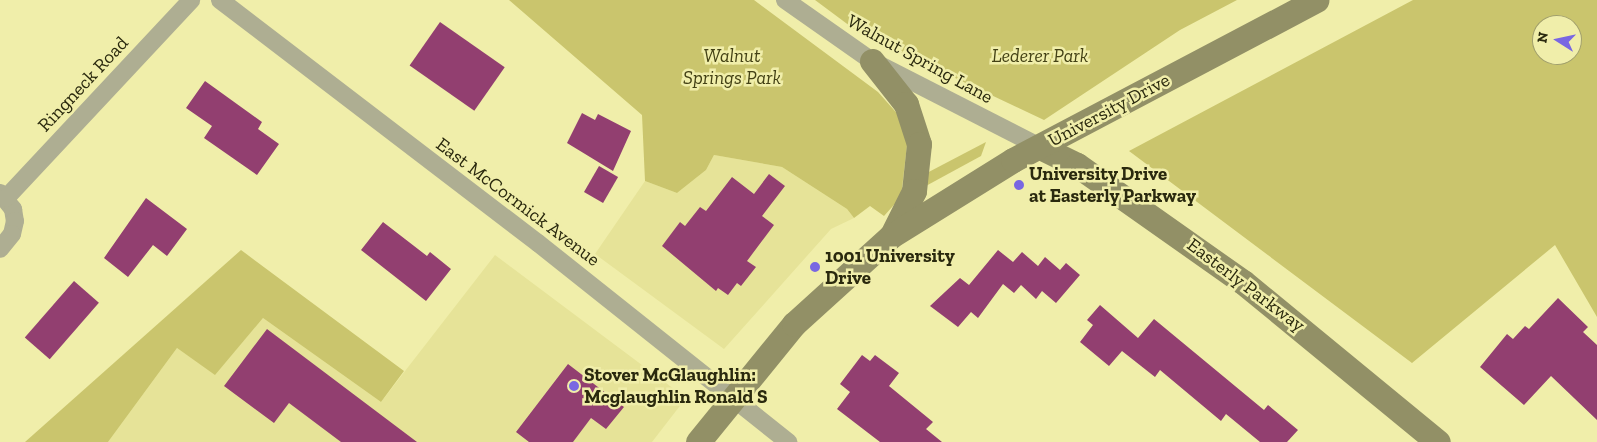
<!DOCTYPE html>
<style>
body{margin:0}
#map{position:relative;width:1597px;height:442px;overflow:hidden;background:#f0eeaa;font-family:"Zilla Slab",serif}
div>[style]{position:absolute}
.built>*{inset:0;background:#e6e398}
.green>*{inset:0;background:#cac56d}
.building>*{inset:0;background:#923f70;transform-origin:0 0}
.minor>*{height:18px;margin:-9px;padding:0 9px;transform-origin:9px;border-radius:9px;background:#aeae92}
.secondary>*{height:25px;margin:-12.5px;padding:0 12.5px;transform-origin:12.5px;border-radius:12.5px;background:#929066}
.dots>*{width:14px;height:14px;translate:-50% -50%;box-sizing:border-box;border:2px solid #f0eeaa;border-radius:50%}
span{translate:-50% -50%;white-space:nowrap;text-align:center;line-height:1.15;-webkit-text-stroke:5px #f0eeaa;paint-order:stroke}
.park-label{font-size:19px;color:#434115;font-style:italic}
.street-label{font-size:19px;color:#2a290e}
.poi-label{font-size:19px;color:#2a290e;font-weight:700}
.left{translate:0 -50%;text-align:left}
.north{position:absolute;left:1532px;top:15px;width:50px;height:50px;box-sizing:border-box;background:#f0eeaa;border:1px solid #a19f6c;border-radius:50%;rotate:280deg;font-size:14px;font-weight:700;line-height:20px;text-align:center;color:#2a290e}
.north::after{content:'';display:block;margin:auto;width:18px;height:22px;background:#7967e2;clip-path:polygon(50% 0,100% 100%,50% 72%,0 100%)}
</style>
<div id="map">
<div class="built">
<i style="clip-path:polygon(714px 155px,782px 167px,847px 209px,854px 218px,831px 229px,724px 349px,595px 254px,645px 181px,677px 193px,706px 170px)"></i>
<i style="clip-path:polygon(495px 255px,686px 398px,652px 442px,108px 442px,177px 348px,215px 374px,263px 318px,381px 402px)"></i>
</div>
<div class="green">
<i style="clip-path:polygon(509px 0,754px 0,878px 92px,902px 119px,908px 136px,901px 197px,884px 216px,870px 206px,854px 218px,847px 209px,782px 167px,714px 155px,706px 170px,677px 193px,645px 181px,642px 115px)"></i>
<i style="clip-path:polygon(815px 0,1237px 0,1180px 30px,1044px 120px,858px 32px)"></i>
<i style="clip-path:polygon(evenodd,1413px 0,1597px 0,1597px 317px,1555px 245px,1412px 363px,1129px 151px,1413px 0,1542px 25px,1572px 25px,1572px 55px,1542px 55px,1542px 25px)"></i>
<i style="clip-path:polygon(986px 142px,981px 156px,924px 187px,923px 175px)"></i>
<i style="clip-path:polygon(241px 250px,404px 371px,381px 402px,263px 318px,215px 375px,177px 348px,108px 442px,25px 442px)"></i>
</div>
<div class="building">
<i style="left:440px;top:22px;width:79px;height:53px;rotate:35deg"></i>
<i style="clip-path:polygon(205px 81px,262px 122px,258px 129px,279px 144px,257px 175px,204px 138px,212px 126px,186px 108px)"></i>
<i style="clip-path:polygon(582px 113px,595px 120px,598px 114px,631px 131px,613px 171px,567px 143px)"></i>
<i style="left:599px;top:166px;width:22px;height:30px;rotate:30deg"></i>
<i style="clip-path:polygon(769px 174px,785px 186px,762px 216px,774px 225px,747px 261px,756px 267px,741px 286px,737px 283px,728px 295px,718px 288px,716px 291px,662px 246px,680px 222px,685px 226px,700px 207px,706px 211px,732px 177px,754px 194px)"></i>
<i style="clip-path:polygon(146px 198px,187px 229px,167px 256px,153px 245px,128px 277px,104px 258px)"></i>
<i style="clip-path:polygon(383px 222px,427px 256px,430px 252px,451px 269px,426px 301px,361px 250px)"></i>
<i style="clip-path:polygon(998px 250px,1013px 262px,1022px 252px,1038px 266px,1045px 257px,1060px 270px,1066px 263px,1080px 275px,1056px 303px,1042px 291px,1036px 299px,1021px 285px,1014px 293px,1003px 284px,978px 318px,971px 312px,958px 327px,930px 306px,960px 278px,969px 285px)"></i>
<i style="left:74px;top:281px;width:33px;height:75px;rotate:41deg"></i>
<i style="clip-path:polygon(1558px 298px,1588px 327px,1583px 332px,1597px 345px,1597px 420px,1551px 376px,1524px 405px,1480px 367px,1507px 334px,1513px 339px,1525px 326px,1529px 329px)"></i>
<i style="clip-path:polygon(1100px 305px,1138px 338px,1154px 319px,1264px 410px,1268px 405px,1298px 430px,1287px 442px,1260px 442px,1226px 414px,1221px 421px,1160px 370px,1155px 377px,1122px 351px,1109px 366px,1080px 342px,1093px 325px,1087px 320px)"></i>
<i style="clip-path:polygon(267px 329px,417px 442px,341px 442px,289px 403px,274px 423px,224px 386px)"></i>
<i style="clip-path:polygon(862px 355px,870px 361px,875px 355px,899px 373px,889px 386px,933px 422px,926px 429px,942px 442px,880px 442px,837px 409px,850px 392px,840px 384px)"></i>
<i style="clip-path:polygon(568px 364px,624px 407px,606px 429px,591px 418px,573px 442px,529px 442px,516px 432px)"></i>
</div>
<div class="minor">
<i style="left:220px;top:0;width:400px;rotate:37.4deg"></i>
<i style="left:538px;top:243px;width:320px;rotate:38.5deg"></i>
<i style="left:785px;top:0;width:106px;rotate:35deg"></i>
<i style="left:872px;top:61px;width:189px;rotate:27.1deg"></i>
<i style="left:0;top:193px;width:21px;rotate:51deg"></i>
<i style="left:13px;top:209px;width:12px;rotate:81deg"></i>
<i style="left:15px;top:221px;width:13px;rotate:103deg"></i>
<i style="left:12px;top:234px;width:19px;rotate:129deg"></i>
<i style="left:6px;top:198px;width:271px;rotate:-46.9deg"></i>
</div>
<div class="secondary">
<i style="left:872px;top:61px;width:55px;rotate:51.7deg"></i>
<i style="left:906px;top:104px;width:42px;rotate:72deg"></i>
<i style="left:919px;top:144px;width:47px;rotate:96.1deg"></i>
<i style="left:914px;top:191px;width:45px;rotate:116.6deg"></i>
<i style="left:1040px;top:147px;width:41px;rotate:25.9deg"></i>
<i style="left:1077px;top:165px;width:203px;rotate:35.2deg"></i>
<i style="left:1243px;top:282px;width:252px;rotate:39.4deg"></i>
<i style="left:698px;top:442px;width:152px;rotate:-50.9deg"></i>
<i style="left:794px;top:324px;width:131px;rotate:-42.2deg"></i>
<i style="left:891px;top:236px;width:144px;rotate:-31.9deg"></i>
<i style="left:1013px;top:160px;width:343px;rotate:-27.8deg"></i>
</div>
<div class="dots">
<i style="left:1019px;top:185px;background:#7967e2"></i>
<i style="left:815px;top:267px;background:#7967e2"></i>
<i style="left:574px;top:386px;background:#7967e2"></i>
</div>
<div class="park-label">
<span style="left:732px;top:67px">Walnut<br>Springs Park</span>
<span style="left:1040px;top:56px">Lederer Park</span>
</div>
<div class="street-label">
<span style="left:920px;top:59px;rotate:29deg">Walnut Spring Lane</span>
<span style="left:83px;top:84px;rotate:-47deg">Ringneck Road</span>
<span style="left:1109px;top:110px;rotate:-28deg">University Drive</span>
<span style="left:518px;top:202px;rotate:37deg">East McCormick Avenue</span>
<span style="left:1246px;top:285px;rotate:37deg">Easterly Parkway</span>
</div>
<div class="poi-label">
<span class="left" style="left:1029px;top:185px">University Drive<br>at Easterly Parkway</span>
<span class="left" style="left:825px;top:267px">1001 University<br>Drive</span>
<span class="left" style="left:584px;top:386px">Stover McGlaughlin:<br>Mcglaughlin Ronald S</span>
</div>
<div class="north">N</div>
</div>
